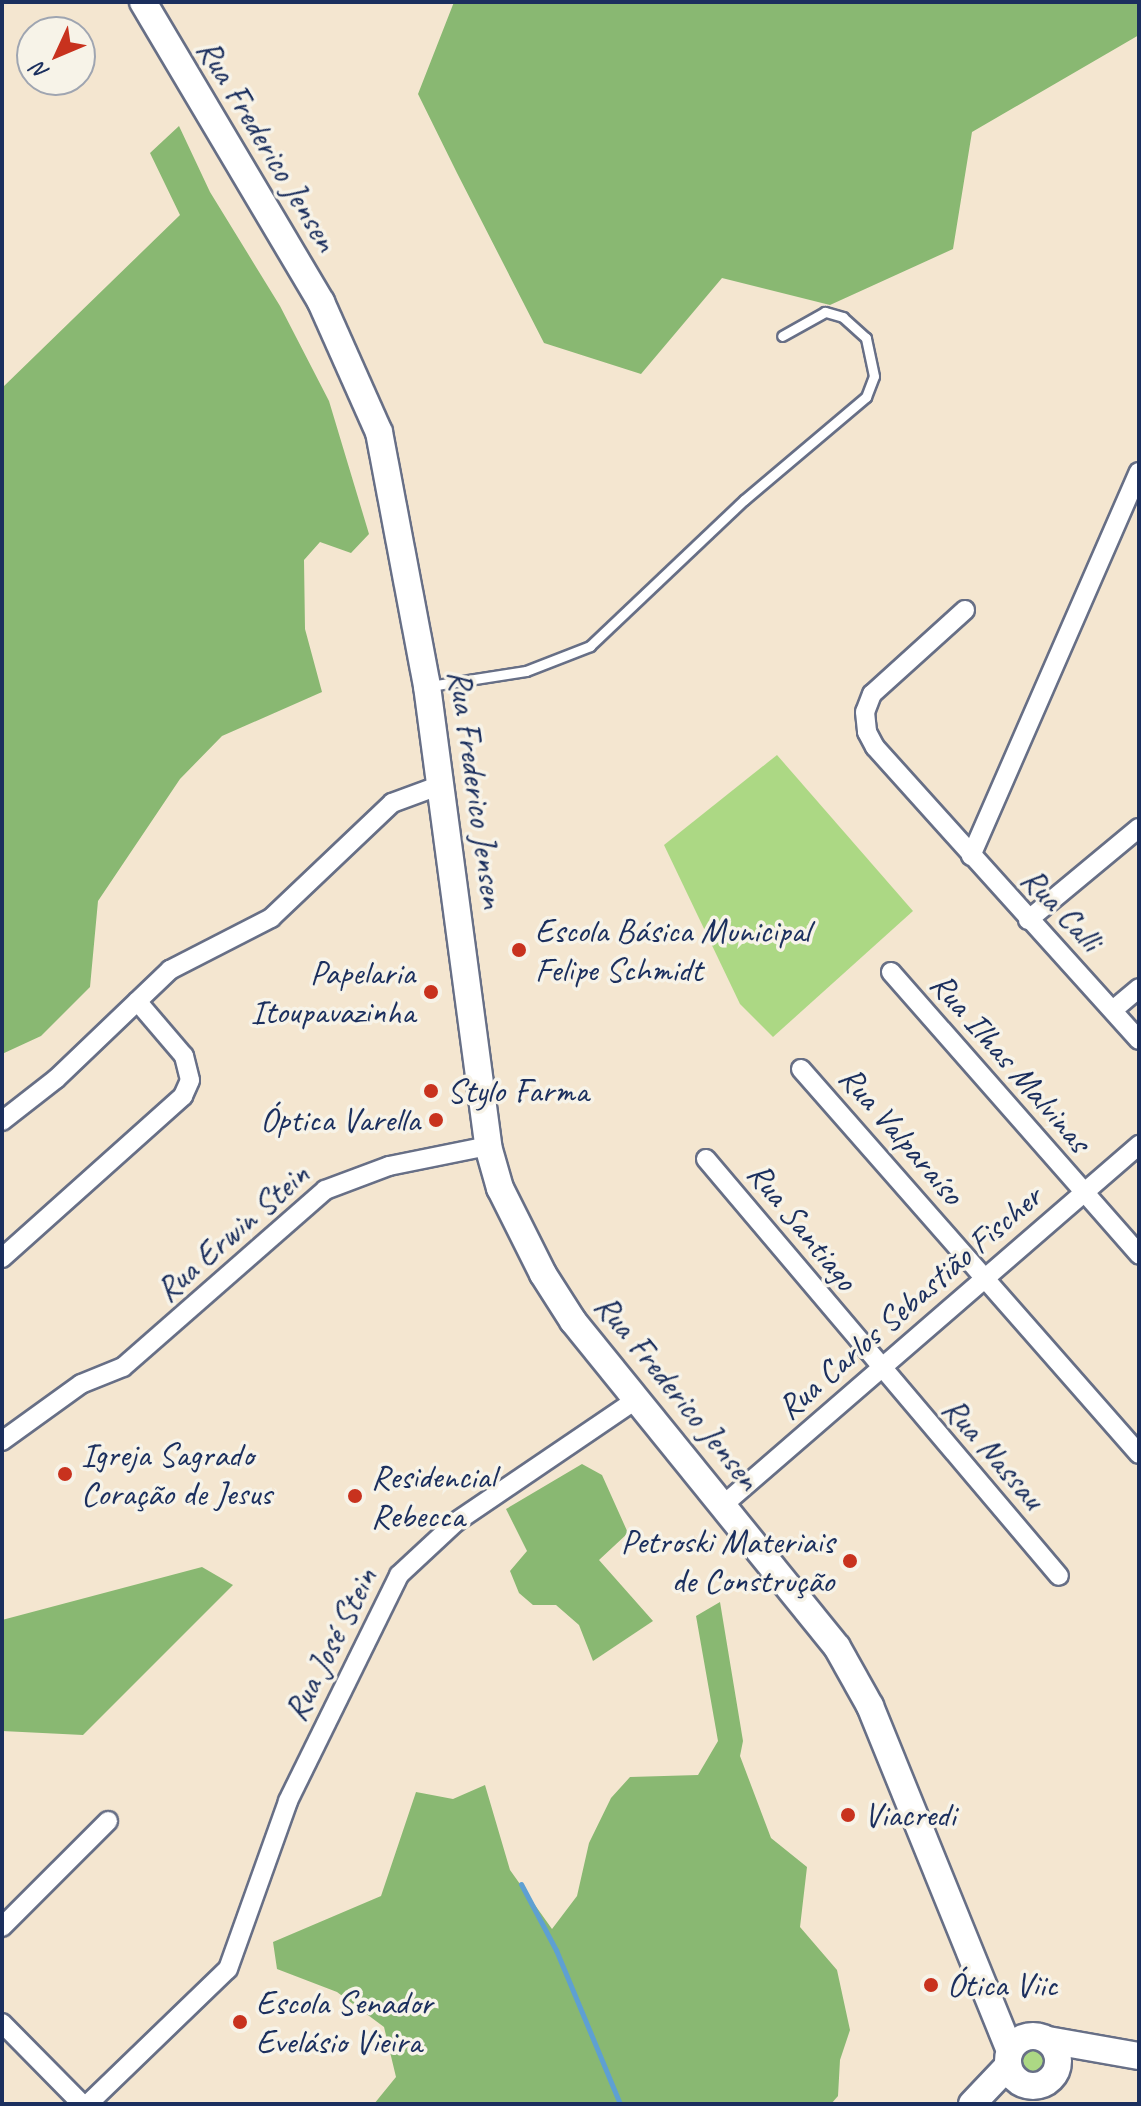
<!DOCTYPE html>
<meta charset="utf-8">
<style>
body{margin:0}
#map{position:relative;width:1141px;height:2106px;overflow:hidden;background:#f4e6d0;font-family:Caveat,sans-serif}
div>[style]{position:absolute}
.green>*{inset:0;background:#acd884}
.round{border-radius:50%}
.forest>*{inset:0;background:#89b872}
.stream>*{height:5px;margin:-2.5px;padding:0 2.5px;transform-origin:2.5px;border-radius:2.5px;background:#5ea0d2}
.roads{filter:drop-shadow(2px 0 #676f86) drop-shadow(-2px 0 #676f86) drop-shadow(0 2px #676f86) drop-shadow(0 -2px #676f86)}
.service>*{height:9px;margin:-4.5px;padding:0 4.5px;transform-origin:4.5px;border-radius:4.5px;background:#fff}
.minor>*{height:18px;margin:-9px;padding:0 9px;transform-origin:9px;border-radius:9px;background:#fff}
.secondary>*{height:26px;margin:-13px;padding:0 13px;transform-origin:13px;border-radius:13px;background:#fff}
.secondary>.ring{margin:-13px;padding:0;box-sizing:content-box;background:none;border:26px solid #fff;border-radius:50%}
.dots>*{width:22px;height:22px;translate:-50% -50%;box-sizing:border-box;border:4px solid #f7f3e8;border-radius:50%}
span{translate:-50% -50%;white-space:nowrap;text-align:center;line-height:1.15;-webkit-text-stroke:7px #f7f3e8;paint-order:stroke}
.street-label{font-size:34px;color:#1b2f5e}
.poi-label{font-size:34px;color:#1b2f5e}
.left{translate:0 -50%;text-align:left}
.right{translate:-100% -50%;text-align:right}
.frame{position:absolute;inset:0;border:4px solid #1b2f5e;pointer-events:none}
.north{position:absolute;left:16px;top:16px;width:80px;height:80px;box-sizing:border-box;background:#f7f3e8;border:2px solid #9fa5b1;border-radius:50%;rotate:226deg;font-size:22px;font-weight:700;line-height:32px;text-align:center;color:#1b2f5e}
.north::after{content:'';display:block;margin:auto;width:28px;height:36px;background:#c8321e;clip-path:polygon(50% 0,100% 100%,50% 72%,0 100%)}
</style>
<div id="map">
<div class="green">
<i style="clip-path:polygon(777px 755px,913px 911px,773px 1037px,740px 1004px,664px 845px)"></i>
<i class="round" style="left:1022px;top:2049px;width:24px;height:24px"></i>
</div>
<div class="forest">
<i style="clip-path:polygon(454px 2px,1139px 2px,1139px 35px,972px 132px,953px 249px,830px 305px,722px 278px,641px 374px,544px 343px,457px 173px,418px 94px)"></i>
<i style="clip-path:polygon(179px 126px,210px 192px,280px 306px,329px 401px,369px 534px,351px 553px,320px 542px,304px 560px,305px 629px,322px 692px,222px 736px,180px 779px,98px 901px,90px 987px,41px 1036px,2px 1054px,2px 388px,180px 215px,150px 153px)"></i>
<i style="clip-path:polygon(582px 1464px,602px 1475px,628px 1533px,599px 1560px,653px 1621px,593px 1661px,579px 1625px,556px 1605px,533px 1605px,519px 1593px,510px 1571px,527px 1551px,506px 1509px)"></i>
<i style="clip-path:polygon(202px 1567px,233px 1585px,83px 1735px,2px 1731px,2px 1620px)"></i>
<i style="clip-path:polygon(720px 1602px,743px 1741px,740px 1756px,771px 1838px,807px 1867px,800px 1927px,837px 1970px,850px 2030px,840px 2060px,838px 2096px,831px 2104px,374px 2104px,396px 2077px,384px 2027px,337px 1992px,277px 1969px,273px 1942px,381px 1896px,416px 1792px,453px 1799px,485px 1785px,510px 1870px,552px 1929px,577px 1896px,589px 1843px,611px 1798px,630px 1777px,698px 1775px,718px 1741px,696px 1616px)"></i>
</div>
<div class="stream">
<i style="left:521px;top:1884px;width:75px;rotate:62.1deg"></i>
<i style="left:556px;top:1950px;width:167px;rotate:67.4deg"></i>
</div>
<div class="roads">
<div class="service">
<i style="left:430px;top:686px;width:97px;rotate:-8.9deg"></i>
<i style="left:526px;top:671px;width:69px;rotate:-21.3deg"></i>
<i style="left:590px;top:646px;width:212px;rotate:-43.5deg"></i>
<i style="left:744px;top:500px;width:160px;rotate:-40.2deg"></i>
<i style="left:866px;top:397px;width:22px;rotate:-69deg"></i>
<i style="left:874px;top:376px;width:39px;rotate:-102deg"></i>
<i style="left:866px;top:338px;width:31px;rotate:-138deg"></i>
<i style="left:843px;top:317px;width:19px;rotate:-164deg"></i>
<i style="left:825px;top:312px;width:49px;rotate:150.8deg"></i>
</div>
<div class="minor">
<i style="left:965px;top:610px;width:125px;rotate:137.9deg"></i>
<i style="left:872px;top:694px;width:19px;rotate:111deg"></i>
<i style="left:865px;top:712px;width:20px;rotate:84deg"></i>
<i style="left:867px;top:732px;width:17px;rotate:62deg"></i>
<i style="left:875px;top:747px;width:394px;rotate:48deg"></i>
<i style="left:971px;top:856px;width:419px;rotate:-66.4deg"></i>
<i style="left:1028px;top:920px;width:144px;rotate:-39.7deg"></i>
<i style="left:891px;top:972px;width:376px;rotate:48.7deg"></i>
<i style="left:1113px;top:1010px;width:34px;rotate:-40deg"></i>
<i style="left:801px;top:1069px;width:512px;rotate:48.72deg"></i>
<i style="left:2px;top:1121px;width:68px;rotate:-37.9deg"></i>
<i style="left:56px;top:1079px;width:158px;rotate:-43.7deg"></i>
<i style="left:170px;top:970px;width:114px;rotate:-27.2deg"></i>
<i style="left:271px;top:918px;width:167px;rotate:-43.5deg"></i>
<i style="left:392px;top:803px;width:52px;rotate:-20.2deg"></i>
<i style="left:706px;top:1159px;width:546px;rotate:49.75deg"></i>
<i style="left:2px;top:1258px;width:243px;rotate:-41.8deg"></i>
<i style="left:183px;top:1096px;width:17px;rotate:-66deg"></i>
<i style="left:190px;top:1080px;width:25px;rotate:-104deg"></i>
<i style="left:184px;top:1056px;width:72px;rotate:-130.5deg"></i>
<i style="left:2px;top:1441px;width:97px;rotate:-35.8deg"></i>
<i style="left:81px;top:1384px;width:45px;rotate:-22deg"></i>
<i style="left:123px;top:1367px;width:269px;rotate:-41.2deg"></i>
<i style="left:325px;top:1190px;width:68px;rotate:-20.6deg"></i>
<i style="left:389px;top:1166px;width:101px;rotate:-11.4deg"></i>
<i style="left:722px;top:1506px;width:552px;rotate:-40.88deg"></i>
<i style="left:2px;top:1927px;width:150px;rotate:-45deg"></i>
<i style="left:2px;top:2023px;width:114px;rotate:45.4deg"></i>
<i style="left:88px;top:2104px;width:194px;rotate:-44deg"></i>
<i style="left:228px;top:1969px;width:178px;rotate:-70.3deg"></i>
<i style="left:288px;top:1801px;width:252px;rotate:-63.8deg"></i>
<i style="left:399px;top:1575px;width:78px;rotate:-42.9deg"></i>
<i style="left:456px;top:1522px;width:215px;rotate:-34.2deg"></i>
</div>
<div class="secondary">
<i style="left:143px;top:2px;width:349px;rotate:59.3deg"></i>
<i style="left:321px;top:302px;width:142px;rotate:66deg"></i>
<i style="left:379px;top:432px;width:258px;rotate:79.3deg"></i>
<i style="left:427px;top:686px;width:464px;rotate:82.4deg"></i>
<i style="left:488px;top:1146px;width:44px;rotate:74.1deg"></i>
<i style="left:500px;top:1188px;width:96px;rotate:63.4deg"></i>
<i style="left:543px;top:1274px;width:56px;rotate:57.4deg"></i>
<i style="left:573px;top:1321px;width:419px;rotate:51deg"></i>
<i style="left:837px;top:1647px;width:68px;rotate:60.8deg"></i>
<i style="left:870px;top:1706px;width:371px;rotate:67.9deg"></i>
<i class="ring" style="left:1008px;top:2036px;width:24px;height:24px"></i>
<i style="left:1048px;top:2040px;width:92px;rotate:10deg"></i>
<i style="left:972px;top:2104px;width:52px;rotate:-46.5deg"></i>
</div>
</div>
<div class="dots">
<i style="left:519px;top:950px;background:#c8321e"></i>
<i style="left:431px;top:992px;background:#c8321e"></i>
<i style="left:431px;top:1091px;background:#c8321e"></i>
<i style="left:436px;top:1120px;background:#c8321e"></i>
<i style="left:65px;top:1474px;background:#c8321e"></i>
<i style="left:355px;top:1496px;background:#c8321e"></i>
<i style="left:850px;top:1561px;background:#c8321e"></i>
<i style="left:848px;top:1815px;background:#c8321e"></i>
<i style="left:931px;top:1985px;background:#c8321e"></i>
<i style="left:240px;top:2022px;background:#c8321e"></i>
</div>
<div class="street-label">
<span style="left:268px;top:145px;rotate:59deg">Rua Frederico Jensen</span>
<span style="left:477px;top:789px;rotate:82deg">Rua Frederico Jensen</span>
<span style="left:1062px;top:909px;rotate:47deg">Rua Calli</span>
<span style="left:1011px;top:1062px;rotate:49deg">Rua Ilhas Malvinas</span>
<span style="left:902px;top:1135px;rotate:49deg">Rua Valparaíso</span>
<span style="left:803px;top:1226px;rotate:51deg">Rua Santiago</span>
<span style="left:232px;top:1232px;rotate:-41deg">Rua Erwin Stein</span>
<span style="left:909px;top:1302px;rotate:-41deg">Rua Carlos Sebastião Fischer</span>
<span style="left:678px;top:1392px;rotate:51deg">Rua Frederico Jensen</span>
<span style="left:994px;top:1453px;rotate:49deg">Rua Nassau</span>
<span style="left:330px;top:1644px;rotate:-63deg">Rua José Stein</span>
</div>
<div class="poi-label">
<span class="left" style="left:535px;top:950px">Escola Básica Municipal<br>Felipe Schmidt</span>
<span class="right" style="left:415px;top:992px">Papelaria<br>Itoupavazinha</span>
<span class="left" style="left:447px;top:1091px">Stylo Farma</span>
<span class="right" style="left:420px;top:1120px">Óptica Varella</span>
<span class="left" style="left:81px;top:1474px">Igreja Sagrado<br>Coração de Jesus</span>
<span class="left" style="left:371px;top:1496px">Residencial<br>Rebecca</span>
<span class="right" style="left:834px;top:1561px">Petroski Materiais<br>de Construção</span>
<span class="left" style="left:864px;top:1815px">Viacredi</span>
<span class="left" style="left:947px;top:1985px">Ótica Viic</span>
<span class="left" style="left:256px;top:2022px">Escola Senador<br>Evelásio Vieira</span>
</div>
<div class="frame"></div>
<div class="north">N</div>
</div>
